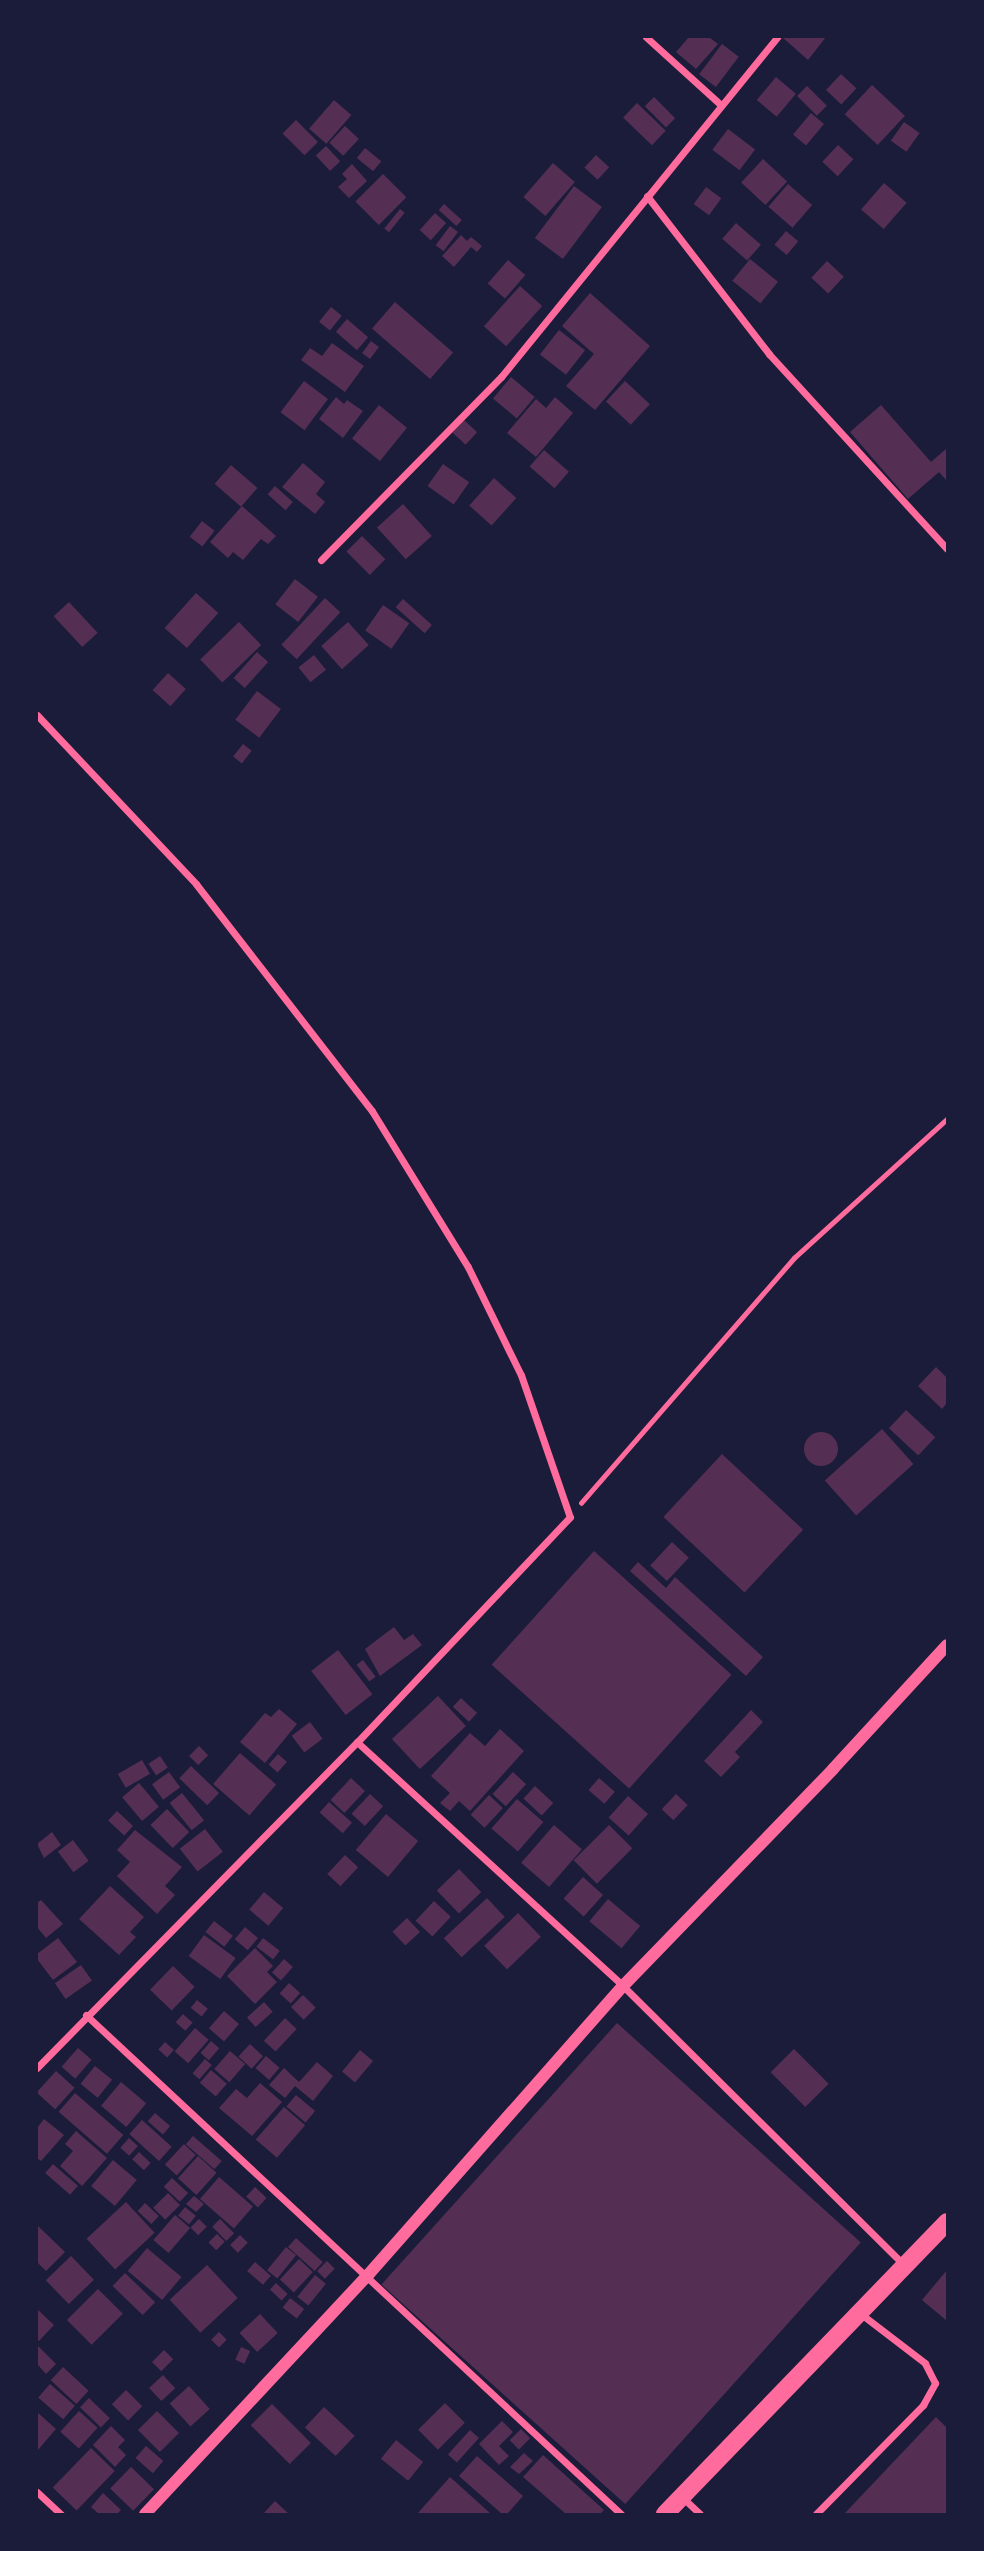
<!DOCTYPE html>
<style>
body{margin:0}
#map{position:relative;width:984px;height:2551px;overflow:hidden;background:#1b1b3a;font-family:Manrope,sans-serif}
div>[style]{position:absolute}
.building>*{inset:0;background:#542f53;transform-origin:0 0}
.round{border-radius:50%}
.path>*{height:4.5px;margin:-2.25px;padding:0 2.25px;transform-origin:2.25px;border-radius:2.25px;background:#ff6b9d}
.minor>*{height:7px;margin:-3.5px;padding:0 3.5px;transform-origin:3.5px;border-radius:3.5px;background:#ff6b9d}
.tertiary>*{height:12px;margin:-6px;padding:0 6px;transform-origin:6px;border-radius:6px;background:#ff6b9d}
.primary>*{height:18px;margin:-9px;padding:0 9px;transform-origin:9px;border-radius:9px;background:#ff6b9d}
span{translate:-50% -50%;white-space:nowrap;text-align:center;line-height:1.15;-webkit-text-stroke:6px #1b1b3a;paint-order:stroke}
.frame{position:absolute;inset:0;border:38px solid #1b1b3a;pointer-events:none}
</style>
<div id="map">
<div class="building">
<i style="clip-path:polygon(689px 37px,709px 37px,718px 44px,696px 69px,676px 52px)"></i>
<i style="clip-path:polygon(782px 37px,826px 37px,808px 60px)"></i>
<i style="left:722px;top:44px;width:21px;height:38px;rotate:37deg"></i>
<i style="left:841px;top:74px;width:21px;height:22px;rotate:43deg"></i>
<i style="left:776px;top:77px;width:26px;height:30px;rotate:40deg"></i>
<i style="left:872px;top:85px;width:45px;height:40px;rotate:43deg"></i>
<i style="left:807px;top:86px;width:28px;height:14px;rotate:45deg"></i>
<i style="left:654px;top:97px;width:30px;height:13px;rotate:45deg"></i>
<i style="left:334px;top:100px;width:23px;height:38px;rotate:41deg"></i>
<i style="left:637px;top:103px;width:40px;height:20px;rotate:44deg"></i>
<i style="left:811px;top:113px;width:17px;height:28px;rotate:40deg"></i>
<i style="left:296px;top:120px;width:31px;height:19px;rotate:45deg"></i>
<i style="left:904px;top:122px;width:19px;height:23px;rotate:35deg"></i>
<i style="left:345px;top:126px;width:19px;height:23px;rotate:43deg"></i>
<i style="left:728px;top:129px;width:34px;height:26px;rotate:37deg"></i>
<i style="left:838px;top:145px;width:21px;height:23px;rotate:43deg"></i>
<i style="left:326px;top:146px;width:21px;height:14px;rotate:47deg"></i>
<i style="left:365px;top:148px;width:21px;height:13px;rotate:39deg"></i>
<i style="left:596px;top:155px;width:18px;height:17px;rotate:43deg"></i>
<i style="left:763px;top:159px;width:33px;height:32px;rotate:43deg"></i>
<i style="left:553px;top:163px;width:29px;height:45px;rotate:41deg"></i>
<i style="clip-path:polygon(352px 164px,367px 181px,349px 198px,338px 187px,347px 179px,342px 174px)"></i>
<i style="left:383px;top:174px;width:33px;height:39px;rotate:45deg"></i>
<i style="left:884px;top:183px;width:30px;height:35px;rotate:41deg"></i>
<i style="left:788px;top:184px;width:32px;height:30px;rotate:41deg"></i>
<i style="left:574px;top:186px;width:35px;height:65px;rotate:37deg"></i>
<i style="left:706px;top:187px;width:19px;height:21px;rotate:36deg"></i>
<i style="left:444px;top:204px;width:24px;height:8px;rotate:42deg"></i>
<i style="left:400px;top:209px;width:6px;height:25px;rotate:39deg"></i>
<i style="left:435px;top:213px;width:15px;height:23px;rotate:42deg"></i>
<i style="left:736px;top:223px;width:33px;height:21px;rotate:41deg"></i>
<i style="left:450px;top:226px;width:10px;height:24px;rotate:37deg"></i>
<i style="left:786px;top:231px;width:16px;height:18px;rotate:40deg"></i>
<i style="clip-path:polygon(461px 235px,467px 241px,471px 237px,482px 246px,477px 252px,471px 247px,454px 267px,442px 256px)"></i>
<i style="left:750px;top:259px;width:36px;height:28px;rotate:39deg"></i>
<i style="left:508px;top:260px;width:23px;height:31px;rotate:41deg"></i>
<i style="left:827px;top:261px;width:23px;height:23px;rotate:43deg"></i>
<i style="left:520px;top:286px;width:30px;height:54px;rotate:42deg"></i>
<i style="clip-path:polygon(590px 293px,650px 346px,595px 410px,566px 386px,594px 354px,562px 326px)"></i>
<i style="left:395px;top:302px;width:77px;height:35px;rotate:41deg"></i>
<i style="left:331px;top:307px;width:14px;height:19px;rotate:39deg"></i>
<i style="left:347px;top:319px;width:28px;height:17px;rotate:41deg"></i>
<i style="left:559px;top:330px;width:33px;height:31px;rotate:38deg"></i>
<i style="left:371px;top:341px;width:10px;height:15px;rotate:37deg"></i>
<i style="clip-path:polygon(332px 343px,364px 366px,345px 392px,301px 360px,310px 348px,322px 356px)"></i>
<i style="left:511px;top:377px;width:31px;height:28px;rotate:40deg"></i>
<i style="left:304px;top:381px;width:30px;height:39px;rotate:37deg"></i>
<i style="left:625px;top:381px;width:34px;height:28px;rotate:43deg"></i>
<i style="clip-path:polygon(336px 397px,344px 404px,347px 400px,363px 411px,343px 438px,319px 419px)"></i>
<i style="clip-path:polygon(555px 397px,573px 413px,536px 457px,507px 433px,536px 399px,546px 408px)"></i>
<i style="left:379px;top:405px;width:36px;height:43px;rotate:39deg"></i>
<i style="clip-path:polygon(881px 405px,931px 462px,947px 448px,947px 481px,939px 472px,908px 499px,850px 432px)"></i>
<i style="left:464px;top:420px;width:18px;height:17px;rotate:43deg"></i>
<i style="left:544px;top:450px;width:33px;height:22px;rotate:41deg"></i>
<i style="clip-path:polygon(303px 463px,325px 482px,316px 494px,325px 502px,315px 514px,282px 487px)"></i>
<i style="left:443px;top:464px;width:32px;height:27px;rotate:35deg"></i>
<i style="left:231px;top:465px;width:35px;height:25px;rotate:41deg"></i>
<i style="left:494px;top:478px;width:30px;height:37px;rotate:42deg"></i>
<i style="left:275px;top:486px;width:24px;height:11px;rotate:42deg"></i>
<i style="left:403px;top:504px;width:43px;height:35px;rotate:48deg"></i>
<i style="clip-path:polygon(242px 506px,276px 536px,268px 544px,261px 539px,243px 560px,233px 552px,228px 558px,210px 542px)"></i>
<i style="left:202px;top:521px;width:16px;height:20px;rotate:38deg"></i>
<i style="left:362px;top:536px;width:33px;height:22px;rotate:45deg"></i>
<i style="left:295px;top:579px;width:29px;height:32px;rotate:38deg"></i>
<i style="left:196px;top:593px;width:30px;height:47px;rotate:42deg"></i>
<i style="left:325px;top:598px;width:21px;height:64px;rotate:43deg"></i>
<i style="left:403px;top:599px;width:39px;height:11px;rotate:42deg"></i>
<i style="left:69px;top:602px;width:42px;height:21px;rotate:47deg"></i>
<i style="left:383px;top:605px;width:32px;height:31px;rotate:35deg"></i>
<i style="left:239px;top:622px;width:32px;height:54px;rotate:46deg"></i>
<i style="left:348px;top:622px;width:31px;height:36px;rotate:48deg"></i>
<i style="left:257px;top:652px;width:15px;height:35px;rotate:42deg"></i>
<i style="left:314px;top:655px;width:19px;height:20px;rotate:51deg"></i>
<i style="left:168px;top:673px;width:24px;height:23px;rotate:42deg"></i>
<i style="left:257px;top:691px;width:30px;height:36px;rotate:37deg"></i>
<i style="left:243px;top:744px;width:11px;height:16px;rotate:38deg"></i>
<i style="clip-path:polygon(936px 1367px,947px 1378px,947px 1403px,942px 1409px,918px 1386px)"></i>
<i style="left:906px;top:1410px;width:40px;height:25px;rotate:43deg"></i>
<i style="left:882px;top:1429px;width:47px;height:77px;rotate:48deg"></i>
<i class="round" style="left:804px;top:1432px;width:34px;height:34px"></i>
<i style="left:722px;top:1454px;width:111px;height:86px;rotate:43deg"></i>
<i style="left:672px;top:1542px;width:23px;height:32px;rotate:43deg"></i>
<i style="left:594px;top:1551px;width:185px;height:153px;rotate:42deg"></i>
<i style="clip-path:polygon(638px 1562px,666px 1588px,675px 1577px,763px 1657px,746px 1676px,630px 1571px)"></i>
<i style="clip-path:polygon(394px 1627px,404px 1640px,413px 1634px,422px 1645px,380px 1676px,365px 1649px)"></i>
<i style="left:338px;top:1650px;width:56px;height:34px;rotate:52deg"></i>
<i style="left:363px;top:1660px;width:21px;height:8px;rotate:53deg"></i>
<i style="left:438px;top:1696px;width:41px;height:63px;rotate:47deg"></i>
<i style="left:461px;top:1698px;width:22px;height:12px;rotate:43deg"></i>
<i style="clip-path:polygon(279px 1709px,297px 1724px,265px 1763px,240px 1742px,265px 1713px,271px 1717px)"></i>
<i style="clip-path:polygon(751px 1710px,763px 1722px,735px 1752px,740px 1757px,721px 1777px,704px 1761px)"></i>
<i style="left:310px;top:1722px;width:21px;height:23px;rotate:53deg"></i>
<i style="clip-path:polygon(500px 1729px,524px 1751px,470px 1811px,459px 1801px,450px 1811px,440px 1803px,450px 1793px,431px 1776px,470px 1733px,485px 1746px)"></i>
<i style="left:199px;top:1746px;width:13px;height:14px;rotate:45deg"></i>
<i style="left:240px;top:1753px;width:48px;height:41px;rotate:41deg"></i>
<i style="left:278px;top:1754px;width:12px;height:14px;rotate:42deg"></i>
<i style="left:160px;top:1756px;width:14px;height:14px;rotate:56deg"></i>
<i style="left:142px;top:1760px;width:16px;height:28px;rotate:60deg"></i>
<i style="left:191px;top:1766px;width:39px;height:17px;rotate:44deg"></i>
<i style="left:169px;top:1772px;width:19px;height:21px;rotate:54deg"></i>
<i style="left:513px;top:1772px;width:18px;height:30px;rotate:43deg"></i>
<i style="left:351px;top:1778px;width:19px;height:30px;rotate:43deg"></i>
<i style="left:599px;top:1778px;width:21px;height:16px;rotate:41deg"></i>
<i style="left:139px;top:1783px;width:31px;height:22px;rotate:50deg"></i>
<i style="left:535px;top:1786px;width:25px;height:17px;rotate:43deg"></i>
<i style="left:182px;top:1793px;width:35px;height:16px;rotate:51deg"></i>
<i style="left:370px;top:1794px;width:18px;height:27px;rotate:43deg"></i>
<i style="left:676px;top:1794px;width:16px;height:21px;rotate:43deg"></i>
<i style="left:489px;top:1795px;width:19px;height:27px;rotate:43deg"></i>
<i style="left:628px;top:1796px;width:27px;height:29px;rotate:42deg"></i>
<i style="left:517px;top:1799px;width:35px;height:39px;rotate:41deg"></i>
<i style="left:329px;top:1802px;width:31px;height:14px;rotate:42deg"></i>
<i style="left:167px;top:1809px;width:32px;height:23px;rotate:46deg"></i>
<i style="left:117px;top:1811px;width:22px;height:13px;rotate:43deg"></i>
<i style="left:386px;top:1814px;width:42px;height:47px;rotate:40deg"></i>
<i style="left:554px;top:1825px;width:37px;height:50px;rotate:41deg"></i>
<i style="left:609px;top:1825px;width:33px;height:50px;rotate:45deg"></i>
<i style="left:205px;top:1829px;width:29px;height:32px;rotate:52deg"></i>
<i style="clip-path:polygon(135px 1830px,182px 1867px,165px 1886px,175px 1895px,157px 1914px,117px 1876px,130px 1862px,117px 1850px)"></i>
<i style="clip-path:polygon(52px 1832px,61px 1845px,44px 1858px,37px 1844px)"></i>
<i style="left:73px;top:1840px;width:26px;height:19px;rotate:53deg"></i>
<i style="left:345px;top:1855px;width:18px;height:26px;rotate:43deg"></i>
<i style="left:459px;top:1869px;width:32px;height:31px;rotate:46deg"></i>
<i style="left:583px;top:1877px;width:27px;height:29px;rotate:42deg"></i>
<i style="clip-path:polygon(110px 1886px,144px 1917px,130px 1932px,136px 1937px,119px 1955px,79px 1919px)"></i>
<i style="left:264px;top:1892px;width:25px;height:23px;rotate:40deg"></i>
<i style="left:487px;top:1898px;width:26px;height:59px;rotate:47deg"></i>
<i style="left:608px;top:1899px;width:42px;height:29px;rotate:40deg"></i>
<i style="clip-path:polygon(41px 1900px,63px 1924px,46px 1938px,37px 1927px,37px 1903px)"></i>
<i style="left:434px;top:1901px;width:23px;height:27px;rotate:43deg"></i>
<i style="left:518px;top:1913px;width:33px;height:47px;rotate:46deg"></i>
<i style="left:407px;top:1918px;width:19px;height:20px;rotate:47deg"></i>
<i style="left:214px;top:1921px;width:24px;height:14px;rotate:38deg"></i>
<i style="left:245px;top:1927px;width:17px;height:16px;rotate:40deg"></i>
<i style="left:204px;top:1935px;width:39px;height:26px;rotate:36deg"></i>
<i style="clip-path:polygon(58px 1938px,77px 1962px,53px 1980px,37px 1959px,37px 1954px)"></i>
<i style="left:263px;top:1938px;width:21px;height:11px;rotate:37deg"></i>
<i style="clip-path:polygon(255px 1948px,273px 1966px,267px 1972px,277px 1982px,255px 2004px,227px 1976px)"></i>
<i style="left:284px;top:1959px;width:12px;height:18px;rotate:42deg"></i>
<i style="left:81px;top:1965px;width:19px;height:32px;rotate:55deg"></i>
<i style="left:173px;top:1966px;width:30px;height:33px;rotate:44deg"></i>
<i style="left:289px;top:1983px;width:15px;height:14px;rotate:42deg"></i>
<i style="left:303px;top:1995px;width:18px;height:17px;rotate:45deg"></i>
<i style="left:197px;top:2000px;width:14px;height:10px;rotate:39deg"></i>
<i style="left:264px;top:2002px;width:13px;height:23px;rotate:48deg"></i>
<i style="left:224px;top:2011px;width:20px;height:23px;rotate:41deg"></i>
<i style="left:183px;top:2014px;width:13px;height:11px;rotate:42deg"></i>
<i style="left:285px;top:2018px;width:16px;height:31px;rotate:43deg"></i>
<i style="left:617px;top:2023px;width:328px;height:352px;rotate:42deg"></i>
<i style="left:195px;top:2028px;width:18px;height:31px;rotate:41deg"></i>
<i style="left:211px;top:2041px;width:11px;height:16px;rotate:41deg"></i>
<i style="left:165px;top:2042px;width:12px;height:10px;rotate:42deg"></i>
<i style="left:250px;top:2044px;width:18px;height:17px;rotate:43deg"></i>
<i style="left:78px;top:2048px;width:18px;height:25px;rotate:41deg"></i>
<i style="left:794px;top:2049px;width:49px;height:33px;rotate:45deg"></i>
<i style="left:360px;top:2050px;width:17px;height:28px;rotate:40deg"></i>
<i style="left:230px;top:2051px;width:20px;height:24px;rotate:41deg"></i>
<i style="left:266px;top:2056px;width:18px;height:16px;rotate:41deg"></i>
<i style="left:205px;top:2059px;width:9px;height:19px;rotate:41deg"></i>
<i style="clip-path:polygon(317px 2062px,333px 2076px,313px 2101px,295px 2086px,285px 2098px,269px 2085px,284px 2068px,299px 2082px)"></i>
<i style="left:95px;top:2066px;width:22px;height:23px;rotate:39deg"></i>
<i style="left:211px;top:2070px;width:21px;height:17px;rotate:41deg"></i>
<i style="left:56px;top:2071px;width:25px;height:29px;rotate:42deg"></i>
<i style="left:121px;top:2082px;width:33px;height:31px;rotate:40deg"></i>
<i style="clip-path:polygon(260px 2083px,282px 2102px,252px 2136px,219px 2108px,236px 2089px,247px 2098px)"></i>
<i style="left:75px;top:2093px;width:64px;height:25px;rotate:41deg"></i>
<i style="left:296px;top:2095px;width:25px;height:15px;rotate:40deg"></i>
<i style="left:284px;top:2107px;width:28px;height:43px;rotate:41deg"></i>
<i style="left:155px;top:2113px;width:20px;height:11px;rotate:41deg"></i>
<i style="clip-path:polygon(44px 2119px,64px 2135px,41px 2161px,37px 2158px,37px 2128px)"></i>
<i style="left:142px;top:2120px;width:40px;height:19px;rotate:42deg"></i>
<i style="clip-path:polygon(76px 2131px,107px 2158px,82px 2186px,60px 2166px,73px 2151px,65px 2144px)"></i>
<i style="left:193px;top:2136px;width:38px;height:11px;rotate:41deg"></i>
<i style="left:129px;top:2138px;width:12px;height:13px;rotate:42deg"></i>
<i style="left:184px;top:2144px;width:16px;height:28px;rotate:43deg"></i>
<i style="left:139px;top:2152px;width:16px;height:10px;rotate:43deg"></i>
<i style="left:198px;top:2156px;width:25px;height:30px;rotate:42deg"></i>
<i style="left:113px;top:2160px;width:31px;height:34px;rotate:40deg"></i>
<i style="left:53px;top:2164px;width:33px;height:12px;rotate:41deg"></i>
<i style="left:219px;top:2177px;width:45px;height:29px;rotate:41deg"></i>
<i style="left:172px;top:2178px;width:22px;height:12px;rotate:43deg"></i>
<i style="left:255px;top:2187px;width:16px;height:13px;rotate:43deg"></i>
<i style="left:168px;top:2193px;width:17px;height:21px;rotate:45deg"></i>
<i style="clip-path:polygon(194px 2196px,204px 2204px,196px 2212px,186px 2204px)"></i>
<i style="left:126px;top:2202px;width:42px;height:54px;rotate:47deg"></i>
<i style="left:145px;top:2203px;width:19px;height:11px;rotate:43deg"></i>
<i style="left:185px;top:2207px;width:14px;height:11px;rotate:39deg"></i>
<i style="left:175px;top:2215px;width:20px;height:33px;rotate:41deg"></i>
<i style="left:199px;top:2219px;width:11px;height:12px;rotate:45deg"></i>
<i style="left:220px;top:2219px;width:20px;height:11px;rotate:45deg"></i>
<i style="clip-path:polygon(37px 2225px,65px 2252px,46px 2271px,37px 2262px)"></i>
<i style="left:217px;top:2234px;width:11px;height:12px;rotate:45deg"></i>
<i style="left:240px;top:2235px;width:11px;height:14px;rotate:45deg"></i>
<i style="left:296px;top:2238px;width:36px;height:12px;rotate:42deg"></i>
<i style="left:286px;top:2247px;width:13px;height:30px;rotate:39deg"></i>
<i style="left:147px;top:2248px;width:45px;height:30px;rotate:40deg"></i>
<i style="left:71px;top:2256px;width:33px;height:35px;rotate:46deg"></i>
<i style="left:299px;top:2259px;width:19px;height:28px;rotate:43deg"></i>
<i style="left:327px;top:2261px;width:11px;height:14px;rotate:45deg"></i>
<i style="left:255px;top:2262px;width:21px;height:12px;rotate:41deg"></i>
<i style="left:207px;top:2265px;width:45px;height:51px;rotate:47deg"></i>
<i style="clip-path:polygon(947px 2270px,947px 2321px,922px 2300px)"></i>
<i style="left:125px;top:2273px;width:42px;height:18px;rotate:44deg"></i>
<i style="left:315px;top:2275px;width:14px;height:28px;rotate:39deg"></i>
<i style="left:276px;top:2283px;width:16px;height:9px;rotate:43deg"></i>
<i style="left:98px;top:2289px;width:35px;height:44px;rotate:45deg"></i>
<i style="left:290px;top:2298px;width:18px;height:12px;rotate:38deg"></i>
<i style="clip-path:polygon(37px 2309px,54px 2325px,39px 2341px,37px 2339px)"></i>
<i style="left:260px;top:2314px;width:26px;height:28px;rotate:47deg"></i>
<i style="left:219px;top:2332px;width:11px;height:11px;rotate:45deg"></i>
<i style="clip-path:polygon(38px 2346px,56px 2364px,46px 2374px,37px 2364px)"></i>
<i style="left:241px;top:2347px;width:10px;height:14px;rotate:24deg"></i>
<i style="left:164px;top:2350px;width:13px;height:17px;rotate:45deg"></i>
<i style="left:63px;top:2367px;width:35px;height:18px;rotate:43deg"></i>
<i style="left:163px;top:2375px;width:18px;height:19px;rotate:47deg"></i>
<i style="left:50px;top:2384px;width:33px;height:18px;rotate:41deg"></i>
<i style="left:189px;top:2386px;width:31px;height:26px;rotate:48deg"></i>
<i style="left:126px;top:2390px;width:23px;height:20px;rotate:45deg"></i>
<i style="left:89px;top:2398px;width:29px;height:13px;rotate:44deg"></i>
<i style="left:445px;top:2403px;width:28px;height:38px;rotate:45deg"></i>
<i style="left:272px;top:2404px;width:55px;height:30px;rotate:45deg"></i>
<i style="left:324px;top:2407px;width:42px;height:28px;rotate:43deg"></i>
<i style="left:79px;top:2411px;width:25px;height:28px;rotate:42deg"></i>
<i style="left:157px;top:2411px;width:31px;height:27px;rotate:45deg"></i>
<i style="clip-path:polygon(37px 2412px,56px 2429px,37px 2451px)"></i>
<i style="clip-path:polygon(936px 2417px,947px 2428px,947px 2514px,844px 2514px)"></i>
<i style="clip-path:polygon(502px 2421px,513px 2432px,499px 2446px,509px 2456px,499px 2465px,479px 2444px)"></i>
<i style="clip-path:polygon(111px 2426px,125px 2440px,118px 2447px,126px 2455px,115px 2467px,93px 2445px)"></i>
<i style="left:521px;top:2429px;width:13px;height:16px;rotate:45deg"></i>
<i style="left:470px;top:2430px;width:12px;height:33px;rotate:42deg"></i>
<i style="left:396px;top:2440px;width:35px;height:24px;rotate:39deg"></i>
<i style="left:146px;top:2446px;width:23px;height:16px;rotate:41deg"></i>
<i style="left:91px;top:2448px;width:33px;height:55px;rotate:44deg"></i>
<i style="clip-path:polygon(524px 2453px,533px 2461px,519px 2474px,510px 2467px)"></i>
<i style="clip-path:polygon(543px 2455px,604px 2510px,600px 2514px,566px 2514px,523px 2477px)"></i>
<i style="clip-path:polygon(477px 2456px,523px 2496px,507px 2514px,502px 2514px,459px 2476px)"></i>
<i style="left:131px;top:2467px;width:32px;height:30px;rotate:44deg"></i>
<i style="clip-path:polygon(450px 2477px,491px 2514px,417px 2514px)"></i>
<i style="clip-path:polygon(103px 2493px,121px 2510px,117px 2514px,99px 2514px,91px 2507px)"></i>
<i style="clip-path:polygon(275px 2501px,289px 2514px,263px 2514px)"></i>
</div>
<div class="path">
<i style="left:581px;top:1503px;width:325px;rotate:-49deg"></i>
<i style="left:794px;top:1258px;width:207px;rotate:-42.3deg"></i>
</div>
<div class="minor">
<i style="left:646px;top:37px;width:101px;rotate:42.2deg"></i>
<i style="left:647px;top:196px;width:200px;rotate:52.3deg"></i>
<i style="left:769px;top:354px;width:264px;rotate:47.6deg"></i>
<i style="left:321px;top:560px;width:257px;rotate:-45.5deg"></i>
<i style="left:501px;top:377px;width:438px;rotate:-50.9deg"></i>
<i style="left:37px;top:715px;width:232px;rotate:46.7deg"></i>
<i style="left:196px;top:884px;width:287px;rotate:52.2deg"></i>
<i style="left:372px;top:1111px;width:183px;rotate:58.4deg"></i>
<i style="left:468px;top:1267px;width:120px;rotate:63.9deg"></i>
<i style="left:521px;top:1375px;width:150px;rotate:71deg"></i>
<i style="left:570px;top:1517px;width:310px;rotate:133.4deg"></i>
<i style="left:357px;top:1742px;width:457px;rotate:134.5deg"></i>
<i style="left:357px;top:1742px;width:361px;rotate:42.5deg"></i>
<i style="left:623px;top:1986px;width:395px;rotate:44.8deg"></i>
<i style="left:86px;top:2015px;width:732px;rotate:43.01deg"></i>
<i style="left:37px;top:2492px;width:33px;rotate:43deg"></i>
<i style="left:683px;top:2498px;width:23px;rotate:43deg"></i>
<i style="left:816px;top:2514px;width:153px;rotate:-45.5deg"></i>
<i style="left:923px;top:2405px;width:25px;rotate:-61deg"></i>
<i style="left:935px;top:2383px;width:22px;rotate:-117deg"></i>
<i style="left:925px;top:2363px;width:81px;rotate:-142.6deg"></i>
</div>
<div class="tertiary">
<i style="left:145px;top:2514px;width:327px;rotate:-47deg"></i>
<i style="left:368px;top:2275px;width:385px;rotate:-48.6deg"></i>
<i style="left:623px;top:1986px;width:302px;rotate:-45.9deg"></i>
<i style="left:833px;top:1769px;width:168px;rotate:-47.4deg"></i>
</div>
<div class="primary">
<i style="left:665px;top:2514px;width:406px;rotate:-46deg"></i>
</div>
<div class="frame"></div>
</div>
